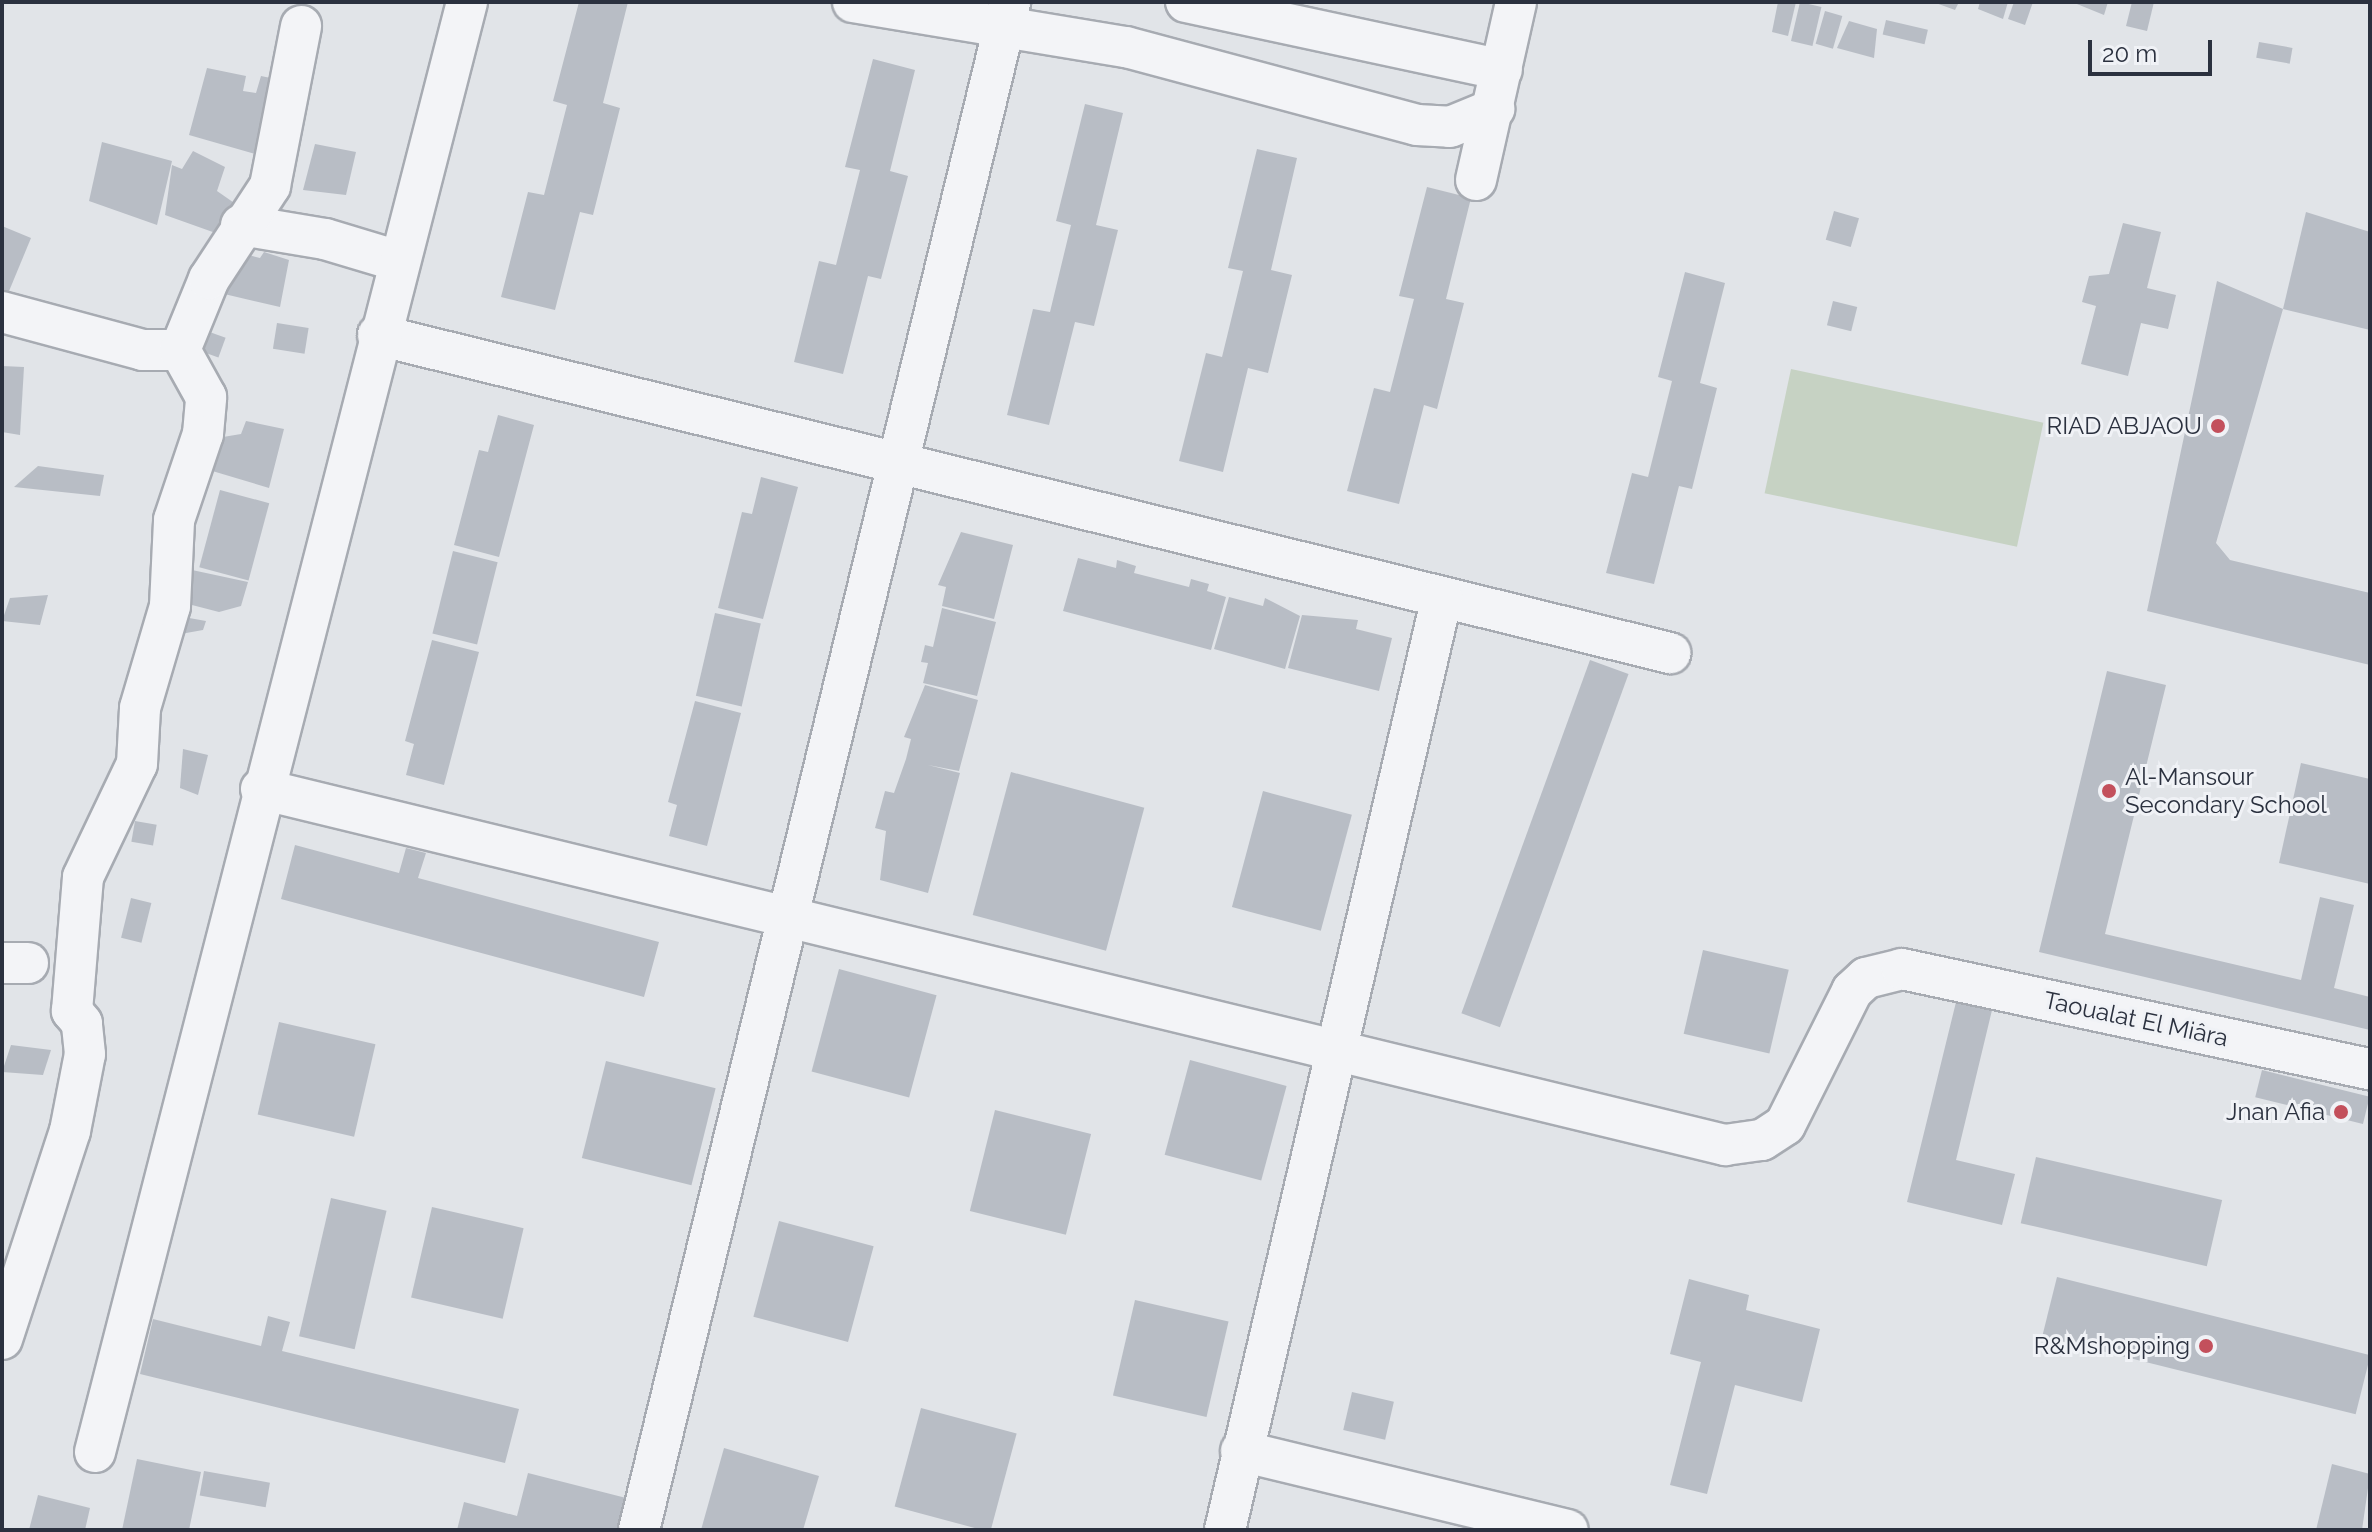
<!DOCTYPE html>
<meta charset="utf-8">
<style>
body{margin:0}
#map{position:relative;width:2372px;height:1532px;overflow:hidden;background:#e1e4e8;font-family:Raleway,sans-serif}
div>[style]{position:absolute}
.green>*{inset:0;background:#c6d2c3;transform-origin:0 0}
.building>*{inset:0;background:#b8bdc5;transform-origin:0 0}
.roads{filter:drop-shadow(2px 0 #a7abb2) drop-shadow(-2px 0 #a7abb2) drop-shadow(0 2px #a7abb2) drop-shadow(0 -2px #a7abb2)}
.minor>*{height:40px;margin:-20px;padding:0 20px;transform-origin:20px;border-radius:20px;background:#f3f4f7}
.dots>*{width:22px;height:22px;translate:-50% -50%;box-sizing:border-box;border:4px solid #f0f2f6;border-radius:50%}
span{translate:-50% -50%;white-space:nowrap;text-align:center;line-height:1.15;-webkit-text-stroke:6px #f0f2f6;paint-order:stroke}
.poi-label{font-size:24px;color:#2b313f}
.right{translate:-100% -50%;text-align:right}
.left{translate:0 -50%;text-align:left}
.street-label{font-size:24px;color:#2b313f}
.frame{position:absolute;inset:0;border:4px solid #2b313f;pointer-events:none}
.scale{position:absolute;left:2088px;top:40px;width:124px;height:36px;box-sizing:border-box;border:4px solid #2b313f;border-top:0;padding-left:10px;font-size:24px;line-height:28px;white-space:nowrap;color:#2b313f;-webkit-text-stroke:6px #f0f2f6;paint-order:stroke}
</style>
<div id="map">
<div class="green">
<i style="left:1791px;top:369px;width:258px;height:127px;rotate:12deg"></i>
</div>
<div class="building">
<i style="clip-path:polygon(579px 2px,628px 2px,603px 103px,620px 108px,593px 215px,580px 212px,555px 310px,501px 297px,528px 192px,544px 195px,567px 105px,553px 101px)"></i>
<i style="clip-path:polygon(1778px 2px,1796px 2px,1788px 36px,1772px 32px)"></i>
<i style="left:1800px;top:2px;width:22px;height:40px;rotate:13deg"></i>
<i style="clip-path:polygon(1933px 2px,1959px 2px,1955px 10px)"></i>
<i style="clip-path:polygon(1980px 2px,2008px 2px,2003px 19px,1978px 9px)"></i>
<i style="clip-path:polygon(2014px 2px,2033px 2px,2025px 25px,2008px 19px)"></i>
<i style="clip-path:polygon(2072px 2px,2108px 2px,2104px 15px)"></i>
<i style="clip-path:polygon(2132px 2px,2154px 2px,2147px 31px,2126px 26px)"></i>
<i style="left:1825px;top:11px;width:18px;height:34px;rotate:16deg"></i>
<i style="left:1886px;top:20px;width:43px;height:15px;rotate:13deg"></i>
<i style="clip-path:polygon(1849px 21px,1877px 29px,1874px 58px,1837px 48px)"></i>
<i style="left:2259px;top:42px;width:34px;height:16px;rotate:10deg"></i>
<i style="clip-path:polygon(873px 59px,915px 70px,890px 171px,908px 176px,881px 279px,868px 276px,843px 374px,794px 362px,819px 261px,836px 265px,860px 170px,845px 167px)"></i>
<i style="clip-path:polygon(207px 68px,246px 76px,243px 91px,256px 93px,261px 76px,285px 81px,272px 159px,189px 135px)"></i>
<i style="clip-path:polygon(1085px 104px,1123px 113px,1096px 225px,1118px 230px,1094px 326px,1075px 322px,1049px 425px,1007px 415px,1033px 309px,1050px 312px,1071px 225px,1056px 221px)"></i>
<i style="clip-path:polygon(102px 142px,172px 161px,157px 225px,89px 201px)"></i>
<i style="clip-path:polygon(315px 144px,356px 152px,346px 195px,303px 190px)"></i>
<i style="clip-path:polygon(1257px 149px,1297px 158px,1271px 270px,1292px 275px,1268px 373px,1248px 368px,1223px 472px,1179px 461px,1206px 353px,1222px 357px,1243px 271px,1228px 268px)"></i>
<i style="clip-path:polygon(193px 151px,225px 167px,217px 191px,240px 207px,224px 236px,165px 215px,172px 165px,182px 169px)"></i>
<i style="clip-path:polygon(1427px 187px,1471px 198px,1446px 299px,1464px 303px,1437px 409px,1424px 405px,1399px 504px,1347px 491px,1374px 388px,1390px 392px,1414px 299px,1399px 296px)"></i>
<i style="left:1834px;top:211px;width:26px;height:30px;rotate:16deg"></i>
<i style="clip-path:polygon(2306px 212px,2370px 232px,2370px 330px,2283px 309px)"></i>
<i style="clip-path:polygon(2123px 223px,2161px 232px,2147px 288px,2176px 295px,2168px 329px,2141px 323px,2128px 376px,2081px 364px,2096px 306px,2082px 302px,2089px 276px,2109px 274px)"></i>
<i style="clip-path:polygon(2px 226px,31px 238px,7px 296px,2px 294px)"></i>
<i style="clip-path:polygon(264px 252px,289px 260px,280px 307px,220px 293px,241px 253px,260px 258px)"></i>
<i style="clip-path:polygon(1685px 272px,1725px 283px,1700px 383px,1717px 388px,1692px 489px,1679px 486px,1654px 584px,1606px 573px,1632px 473px,1648px 477px,1672px 381px,1658px 377px)"></i>
<i style="clip-path:polygon(2217px 281px,2283px 309px,2216px 543px,2230px 560px,2370px 593px,2370px 665px,2147px 611px)"></i>
<i style="left:1833px;top:301px;width:25px;height:25px;rotate:14deg"></i>
<i style="left:277px;top:323px;width:32px;height:26px;rotate:9deg"></i>
<i style="left:204px;top:330px;width:23px;height:21px;rotate:20deg"></i>
<i style="clip-path:polygon(2px 366px,24px 367px,20px 435px,2px 432px)"></i>
<i style="clip-path:polygon(498px 415px,534px 425px,499px 557px,454px 545px,479px 450px,488px 452px)"></i>
<i style="clip-path:polygon(246px 421px,284px 429px,269px 488px,209px 470px,217px 438px,241px 434px)"></i>
<i style="clip-path:polygon(38px 466px,104px 475px,100px 496px,14px 487px)"></i>
<i style="clip-path:polygon(761px 477px,798px 487px,763px 619px,718px 608px,742px 512px,752px 514px)"></i>
<i style="left:220px;top:490px;width:51px;height:80px;rotate:15deg"></i>
<i style="clip-path:polygon(961px 532px,1013px 545px,994px 619px,942px 606px,946px 587px,938px 585px)"></i>
<i style="left:453px;top:551px;width:46px;height:85px;rotate:14deg"></i>
<i style="clip-path:polygon(1078px 558px,1116px 568px,1117px 560px,1136px 566px,1134px 573px,1189px 587px,1191px 579px,1209px 584px,1207px 591px,1226px 597px,1211px 650px,1063px 611px)"></i>
<i style="clip-path:polygon(192px 570px,248px 582px,241px 606px,219px 612px,192px 605px)"></i>
<i style="clip-path:polygon(48px 595px,40px 625px,2px 621px,10px 598px)"></i>
<i style="clip-path:polygon(1229px 597px,1263px 606px,1265px 598px,1300px 616px,1285px 669px,1214px 649px)"></i>
<i style="clip-path:polygon(942px 608px,996px 622px,977px 696px,923px 683px,928px 663px,921px 662px,925px 645px,933px 647px)"></i>
<i style="left:715px;top:613px;width:47px;height:85px;rotate:13deg"></i>
<i style="clip-path:polygon(1302px 615px,1358px 620px,1356px 629px,1392px 638px,1379px 691px,1288px 668px)"></i>
<i style="clip-path:polygon(178px 616px,206px 621px,203px 630px,175px 635px)"></i>
<i style="clip-path:polygon(432px 640px,479px 652px,444px 785px,406px 775px,414px 744px,405px 741px)"></i>
<i style="left:1590px;top:660px;width:41px;height:376px;rotate:20deg"></i>
<i style="clip-path:polygon(2107px 671px,2166px 685px,2105px 934px,2301px 980px,2320px 897px,2354px 905px,2334px 988px,2370px 997px,2370px 1030px,2039px 952px)"></i>
<i style="clip-path:polygon(925px 685px,978px 700px,959px 771px,928px 765px,960px 773px,928px 893px,880px 880px,886px 831px,875px 828px,885px 791px,894px 793px,906px 759px,911px 739px,904px 737px)"></i>
<i style="clip-path:polygon(695px 701px,741px 713px,707px 846px,669px 836px,677px 805px,668px 802px)"></i>
<i style="clip-path:polygon(183px 749px,208px 755px,198px 795px,180px 788px)"></i>
<i style="clip-path:polygon(2301px 763px,2370px 779px,2370px 884px,2279px 863px)"></i>
<i style="left:1011px;top:772px;width:138px;height:148px;rotate:15deg"></i>
<i style="left:1263px;top:791px;width:92px;height:120px;rotate:15deg"></i>
<i style="left:135px;top:821px;width:22px;height:21px;rotate:10deg"></i>
<i style="clip-path:polygon(295px 845px,399px 873px,406px 848px,426px 853px,418px 878px,659px 942px,644px 997px,281px 899px)"></i>
<i style="left:131px;top:898px;width:21px;height:41px;rotate:14deg"></i>
<i style="left:1703px;top:950px;width:88px;height:86px;rotate:13deg"></i>
<i style="left:839px;top:969px;width:101px;height:106px;rotate:15deg"></i>
<i style="clip-path:polygon(1957px 998px,1993px 1006px,1956px 1160px,2015px 1174px,2002px 1225px,1907px 1202px)"></i>
<i style="left:279px;top:1022px;width:99px;height:95px;rotate:13deg"></i>
<i style="clip-path:polygon(11px 1045px,51px 1050px,43px 1075px,2px 1072px)"></i>
<i style="left:1190px;top:1060px;width:100px;height:98px;rotate:15deg"></i>
<i style="left:606px;top:1061px;width:113px;height:100px;rotate:14deg"></i>
<i style="left:2262px;top:1070px;width:111px;height:28px;rotate:14deg"></i>
<i style="left:995px;top:1110px;width:99px;height:104px;rotate:14deg"></i>
<i style="left:2036px;top:1157px;width:191px;height:68px;rotate:13deg"></i>
<i style="left:331px;top:1198px;width:57px;height:142px;rotate:13deg"></i>
<i style="left:432px;top:1207px;width:94px;height:93px;rotate:13deg"></i>
<i style="left:779px;top:1221px;width:98px;height:99px;rotate:15deg"></i>
<i style="left:2057px;top:1277px;width:323px;height:61px;rotate:14deg"></i>
<i style="clip-path:polygon(1689px 1279px,1749px 1295px,1746px 1310px,1820px 1329px,1802px 1402px,1735px 1385px,1707px 1494px,1670px 1485px,1701px 1362px,1670px 1354px)"></i>
<i style="left:1135px;top:1300px;width:96px;height:98px;rotate:13deg"></i>
<i style="clip-path:polygon(268px 1316px,290px 1322px,282px 1351px,519px 1409px,505px 1463px,140px 1374px,153px 1319px,261px 1346px)"></i>
<i style="left:1352px;top:1392px;width:43px;height:39px;rotate:13deg"></i>
<i style="left:921px;top:1408px;width:99px;height:102px;rotate:15deg"></i>
<i style="clip-path:polygon(724px 1448px,819px 1476px,803px 1530px,701px 1530px)"></i>
<i style="clip-path:polygon(137px 1459px,201px 1472px,189px 1530px,122px 1530px)"></i>
<i style="clip-path:polygon(2332px 1464px,2370px 1474px,2362px 1530px,2316px 1530px)"></i>
<i style="left:204px;top:1471px;width:67px;height:25px;rotate:10deg"></i>
<i style="clip-path:polygon(528px 1473px,634px 1500px,626px 1530px,457px 1530px,464px 1502px,517px 1516px)"></i>
<i style="clip-path:polygon(38px 1495px,90px 1508px,85px 1530px,29px 1530px)"></i>
</div>
<div class="roads">
<div class="minor">
<i style="left:853px;top:2px;width:277px;rotate:9.4deg"></i>
<i style="left:1126px;top:47px;width:301px;rotate:15deg"></i>
<i style="left:1417px;top:125px;width:33px;rotate:3deg"></i>
<i style="left:1450px;top:127px;width:48px;rotate:-22.2deg"></i>
<i style="left:1186px;top:2px;width:323px;rotate:12.1deg"></i>
<i style="left:1476px;top:180px;width:182px;rotate:-77.3deg"></i>
<i style="left:241px;top:225px;width:85px;rotate:9.5deg"></i>
<i style="left:325px;top:239px;width:76px;rotate:16.8deg"></i>
<i style="left:2px;top:312px;width:146px;rotate:15.1deg"></i>
<i style="left:143px;top:350px;width:37px"></i>
<i style="left:378px;top:335px;width:1331px;rotate:13.83deg"></i>
<i style="left:261px;top:789px;width:1507px;rotate:13.67deg"></i>
<i style="left:1725px;top:1145px;width:37px;rotate:-8deg"></i>
<i style="left:1762px;top:1140px;width:27px;rotate:-33deg"></i>
<i style="left:1785px;top:1125px;width:150px;rotate:-63.4deg"></i>
<i style="left:1852px;top:991px;width:19px;rotate:-43deg"></i>
<i style="left:1866px;top:978px;width:37px;rotate:-14deg"></i>
<i style="left:1902px;top:969px;width:479px;rotate:12.1deg"></i>
<i style="left:2px;top:963px;width:26px"></i>
<i style="left:2px;top:1339px;width:219px;rotate:-71.9deg"></i>
<i style="left:70px;top:1131px;width:78px;rotate:-79deg"></i>
<i style="left:85px;top:1054px;width:31px;rotate:-96deg"></i>
<i style="left:82px;top:1023px;width:16px;rotate:-130deg"></i>
<i style="left:72px;top:1011px;width:134px;rotate:-85.3deg"></i>
<i style="left:83px;top:877px;width:125px;rotate:-64.5deg"></i>
<i style="left:137px;top:764px;width:56px;rotate:-86.9deg"></i>
<i style="left:140px;top:708px;width:106px;rotate:-73.6deg"></i>
<i style="left:170px;top:606px;width:86px;rotate:-87.3deg"></i>
<i style="left:174px;top:520px;width:91px;rotate:-71.4deg"></i>
<i style="left:203px;top:434px;width:37px;rotate:-85deg"></i>
<i style="left:206px;top:397px;width:54px;rotate:-119deg"></i>
<i style="left:180px;top:350px;width:77px;rotate:-67.8deg"></i>
<i style="left:209px;top:279px;width:111px;rotate:-56.7deg"></i>
<i style="left:270px;top:186px;width:163px;rotate:-79deg"></i>
<i style="left:1241px;top:1451px;width:336px;rotate:13.6deg"></i>
<i style="left:95px;top:1452px;width:1497px;rotate:-75.61deg"></i>
<i style="left:639px;top:1530px;width:1572px;rotate:-76.35deg"></i>
<i style="left:1225px;top:1530px;width:958px;rotate:-76.91deg"></i>
</div>
</div>
<div class="dots">
<i style="left:2218px;top:426px;background:#c3505c"></i>
<i style="left:2109px;top:791px;background:#c3505c"></i>
<i style="left:2341px;top:1112px;background:#c3505c"></i>
<i style="left:2206px;top:1346px;background:#c3505c"></i>
</div>
<div class="poi-label">
<span class="right" style="left:2202px;top:426px">RIAD ABJAOU</span>
<span class="left" style="left:2125px;top:791px">Al-Mansour<br>Secondary School</span>
<span class="right" style="left:2325px;top:1112px">Jnan Afia</span>
<span class="right" style="left:2190px;top:1346px">R&amp;Mshopping</span>
</div>
<div class="street-label">
<span style="left:2136px;top:1019px;rotate:12deg">Taoualat El Miâra</span>
</div>
<div class="frame"></div>
<div class="scale">20 m</div>
</div>
